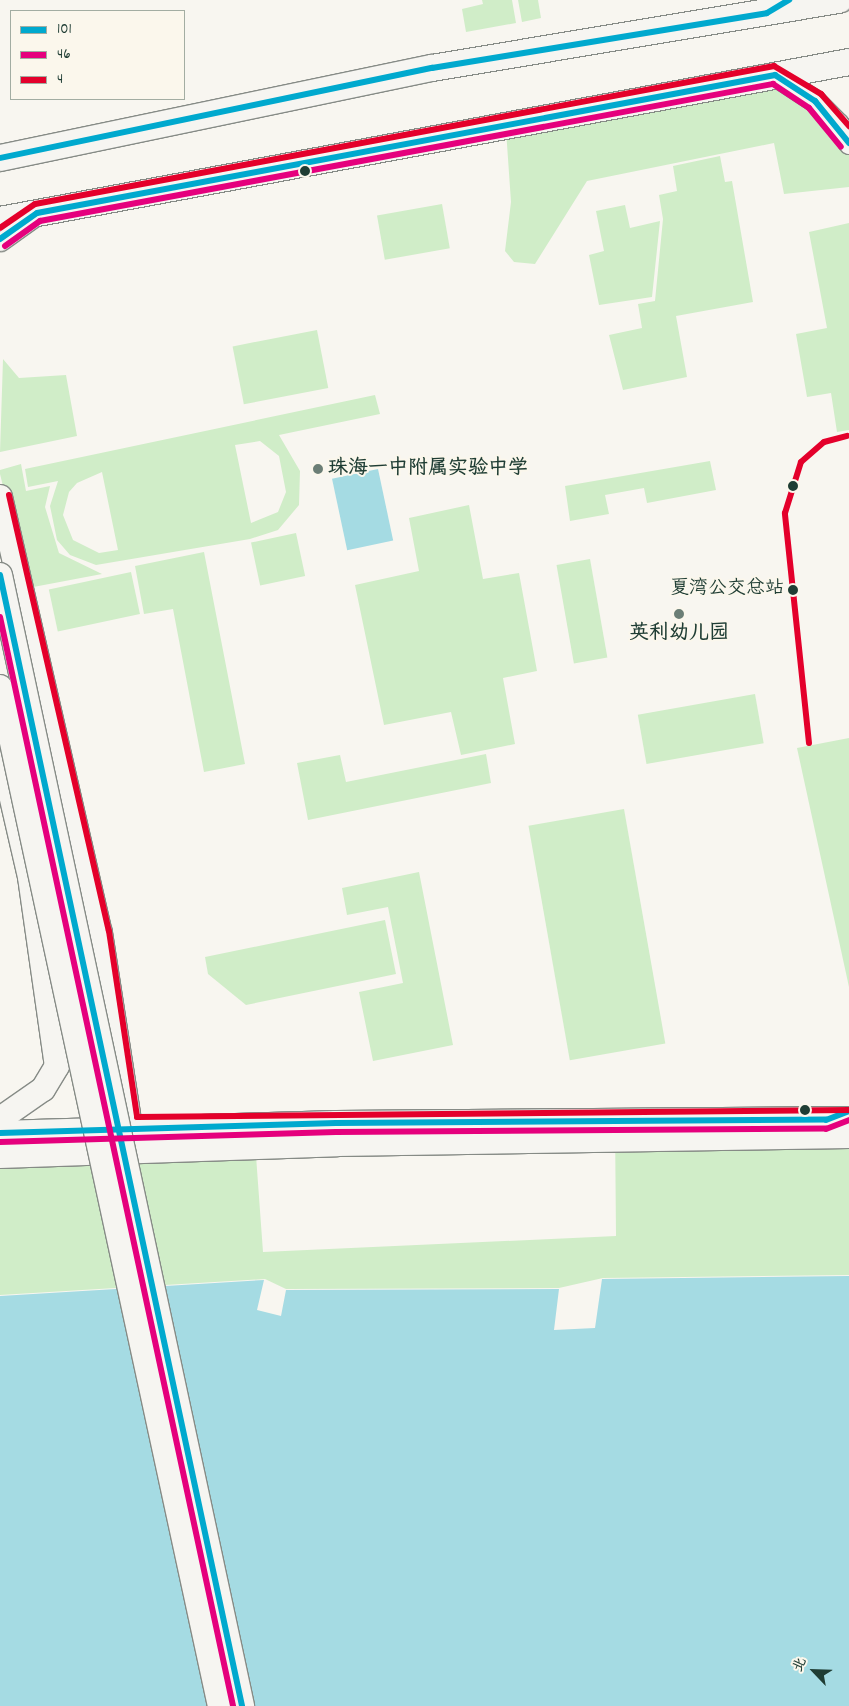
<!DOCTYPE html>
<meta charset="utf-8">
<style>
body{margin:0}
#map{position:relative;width:849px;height:1706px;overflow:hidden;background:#f8f6f0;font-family:Dekko,"LXGW WenKai TC",sans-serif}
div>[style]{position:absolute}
.green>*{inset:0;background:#d0edc8;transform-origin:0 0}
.water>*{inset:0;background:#a5dbe3;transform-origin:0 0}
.roads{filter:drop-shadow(1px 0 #868b86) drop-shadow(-1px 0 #868b86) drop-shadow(0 1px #868b86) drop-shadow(0 -1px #868b86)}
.tertiary>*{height:21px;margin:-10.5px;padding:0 10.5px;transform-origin:10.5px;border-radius:10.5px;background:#f6f5f1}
.secondary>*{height:24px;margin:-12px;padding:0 12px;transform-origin:12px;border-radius:12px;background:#f6f5f1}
.primary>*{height:26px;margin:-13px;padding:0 13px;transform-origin:13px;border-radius:13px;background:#f6f5f1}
.bridges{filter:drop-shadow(1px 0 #868b86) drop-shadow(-1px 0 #868b86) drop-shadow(0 1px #868b86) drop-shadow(0 -1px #868b86)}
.secondary-bridge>*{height:24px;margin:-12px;padding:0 12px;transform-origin:12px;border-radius:12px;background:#f6f5f1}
.bus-1>*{height:6px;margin:-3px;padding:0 3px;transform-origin:3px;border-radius:3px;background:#00a9ce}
.bus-2>*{height:6px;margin:-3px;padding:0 3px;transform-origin:3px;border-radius:3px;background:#e5007d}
.bus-3>*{height:6px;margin:-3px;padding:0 3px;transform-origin:3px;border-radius:3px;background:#e4002b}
.dots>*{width:14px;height:14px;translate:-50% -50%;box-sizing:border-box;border:2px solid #fbf7ec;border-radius:50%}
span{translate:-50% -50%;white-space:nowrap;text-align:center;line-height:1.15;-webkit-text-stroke:4px #fbf7ec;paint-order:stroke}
.bus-label{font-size:19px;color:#1f3d34}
.right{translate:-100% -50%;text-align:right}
.poi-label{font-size:20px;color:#1f3d34;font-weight:700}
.left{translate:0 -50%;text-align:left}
.legend{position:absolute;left:10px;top:10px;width:175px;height:90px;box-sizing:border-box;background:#fbf7ec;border:1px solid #a3ada2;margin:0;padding:6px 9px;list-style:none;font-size:15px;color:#1f3d34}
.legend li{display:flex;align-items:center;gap:10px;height:25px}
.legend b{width:25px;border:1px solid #a3ada2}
.north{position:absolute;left:789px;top:1646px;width:50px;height:50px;-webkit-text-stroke:4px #fbf7ec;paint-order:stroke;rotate:294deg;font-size:14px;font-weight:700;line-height:20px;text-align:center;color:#1f3d34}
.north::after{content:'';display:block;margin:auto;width:18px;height:22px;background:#1f3d34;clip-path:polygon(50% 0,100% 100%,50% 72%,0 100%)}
</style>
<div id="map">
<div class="green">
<i style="clip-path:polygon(482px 0,512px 0,516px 23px,466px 32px,462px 9px,483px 4px)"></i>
<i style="clip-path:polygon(518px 0,538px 0,541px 18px,522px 22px)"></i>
<i style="clip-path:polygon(774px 79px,812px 105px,849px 151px,849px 187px,784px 194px,774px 143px,587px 181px,535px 264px,514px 262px,505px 251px,511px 202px,506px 130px)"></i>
<i style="clip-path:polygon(720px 156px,725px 182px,732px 181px,753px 302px,676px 316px,687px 377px,623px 390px,609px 335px,642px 328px,638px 304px,655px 301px,663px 219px,659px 195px,677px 191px,673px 166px)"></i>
<i style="left:442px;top:204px;width:45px;height:66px;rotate:80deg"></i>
<i style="clip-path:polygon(625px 205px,630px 228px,660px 221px,652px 297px,599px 305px,589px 255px,604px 251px,596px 211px)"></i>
<i style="clip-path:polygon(849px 223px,849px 430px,837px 432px,831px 393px,807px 397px,796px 334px,827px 328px,809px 232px)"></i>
<i style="left:317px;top:330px;width:59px;height:86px;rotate:79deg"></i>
<i style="clip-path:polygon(3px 359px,19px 378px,66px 375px,77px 436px,0 452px)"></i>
<i style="clip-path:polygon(evenodd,375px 395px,380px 414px,279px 435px,300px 471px,299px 505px,278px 530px,250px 539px,96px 565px,70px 555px,57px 540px,50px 506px,58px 481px,28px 487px,25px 469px,375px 395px,260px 441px,279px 456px,286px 492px,278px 512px,251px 523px,235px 445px,260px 441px,375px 395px,102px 472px,118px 550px,99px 553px,73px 540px,63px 515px,69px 492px,77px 483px,102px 472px)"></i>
<i style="clip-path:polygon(710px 461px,716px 490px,647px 503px,644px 488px,605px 495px,609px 514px,570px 521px,565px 486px)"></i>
<i style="clip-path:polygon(21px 464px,26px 491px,50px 486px,45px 507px,59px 553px,102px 574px,28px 588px,0 474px,0 470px)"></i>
<i style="clip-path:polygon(469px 505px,483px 579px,519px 573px,537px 671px,503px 678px,515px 744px,461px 755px,451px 712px,384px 725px,355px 585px,419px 571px,409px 518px)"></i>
<i style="left:296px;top:533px;width:44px;height:46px;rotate:78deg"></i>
<i style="clip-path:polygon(204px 552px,245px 764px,204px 772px,173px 609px,144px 614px,135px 566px)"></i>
<i style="left:590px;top:559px;width:100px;height:34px;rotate:80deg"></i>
<i style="left:131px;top:572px;width:43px;height:84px;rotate:78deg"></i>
<i style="left:755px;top:694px;width:50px;height:119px;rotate:80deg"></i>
<i style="clip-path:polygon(849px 738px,849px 987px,797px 748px)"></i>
<i style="clip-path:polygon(486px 754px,491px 783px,308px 820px,297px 763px,340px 755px,346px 782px)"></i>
<i style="left:624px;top:809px;width:238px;height:97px;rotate:80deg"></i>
<i style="clip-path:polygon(419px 872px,453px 1045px,373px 1061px,359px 992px,403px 983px,388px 907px,347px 915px,342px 888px)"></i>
<i style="clip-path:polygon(385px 920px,396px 974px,246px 1005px,208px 974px,205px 957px)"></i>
<i style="clip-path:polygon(849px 1122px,849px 1275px,603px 1278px,559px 1288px,286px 1289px,265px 1279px,0 1295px,0 1135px,254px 1128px,263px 1252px,616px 1236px,615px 1124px)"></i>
</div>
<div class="water">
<i style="left:378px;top:469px;width:73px;height:47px;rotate:78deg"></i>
<i style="clip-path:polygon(849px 1276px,849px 1706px,0 1706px,0 1296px,264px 1280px,257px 1310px,281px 1316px,286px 1290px,559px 1289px,554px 1330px,595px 1328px,602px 1279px)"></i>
</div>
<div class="roads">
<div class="tertiary">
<i style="left:775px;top:75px;width:48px;rotate:33deg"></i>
<i style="left:815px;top:101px;width:33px;rotate:45deg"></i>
<i style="left:838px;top:124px;width:22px;rotate:60deg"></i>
</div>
<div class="secondary">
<i style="left:0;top:239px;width:43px;rotate:-35.5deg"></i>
<i style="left:0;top:497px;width:447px;rotate:77.1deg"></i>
<i style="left:100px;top:933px;width:195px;rotate:81.2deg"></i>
<i style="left:0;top:747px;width:133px;rotate:77deg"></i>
<i style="left:30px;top:877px;width:191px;rotate:81.9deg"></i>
<i style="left:57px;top:1066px;width:27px;rotate:121deg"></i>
<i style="left:43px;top:1089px;width:52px;rotate:145.1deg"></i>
<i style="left:0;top:1133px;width:336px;rotate:-1.7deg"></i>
<i style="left:336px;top:1123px;width:513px;rotate:-0.45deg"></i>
<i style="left:0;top:1156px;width:337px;rotate:-2deg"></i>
<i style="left:337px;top:1144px;width:512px;rotate:-0.9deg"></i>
</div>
<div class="primary">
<i style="left:0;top:158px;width:441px;rotate:-11.8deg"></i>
<i style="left:432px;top:68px;width:413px;rotate:-9.5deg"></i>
<i style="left:0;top:220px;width:864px;rotate:-10.54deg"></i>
</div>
</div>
<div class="bridges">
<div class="secondary-bridge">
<i style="left:0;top:575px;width:1157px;rotate:77.92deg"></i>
<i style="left:0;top:687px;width:1042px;rotate:77.82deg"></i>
</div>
</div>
<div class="bus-1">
<i style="left:0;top:158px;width:441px;rotate:-11.8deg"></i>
<i style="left:432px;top:68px;width:339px;rotate:-9.3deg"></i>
<i style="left:767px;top:13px;width:26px;rotate:-31deg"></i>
<i style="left:0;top:239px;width:45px;rotate:-35.1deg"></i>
<i style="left:37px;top:213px;width:751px;rotate:-10.59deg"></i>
<i style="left:775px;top:75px;width:48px;rotate:33deg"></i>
<i style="left:815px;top:101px;width:54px;rotate:51deg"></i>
<i style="left:0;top:575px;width:1157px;rotate:77.92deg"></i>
<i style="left:0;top:1133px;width:336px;rotate:-1.7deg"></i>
<i style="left:336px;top:1123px;width:490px;rotate:-0.4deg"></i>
<i style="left:826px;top:1120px;width:25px;rotate:-21deg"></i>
</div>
<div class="bus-2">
<i style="left:5px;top:246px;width:43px;rotate:-35.5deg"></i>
<i style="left:40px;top:221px;width:746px;rotate:-10.59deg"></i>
<i style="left:773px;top:84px;width:43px;rotate:33.7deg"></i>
<i style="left:809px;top:108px;width:50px;rotate:50.6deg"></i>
<i style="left:0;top:617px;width:1114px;rotate:77.92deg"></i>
<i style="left:0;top:1142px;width:336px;rotate:-1.7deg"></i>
<i style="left:336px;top:1132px;width:490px;rotate:-0.4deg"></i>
<i style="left:826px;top:1129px;width:25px;rotate:-21deg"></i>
</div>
<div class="bus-3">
<i style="left:0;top:228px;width:42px;rotate:-34.4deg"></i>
<i style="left:35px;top:204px;width:752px;rotate:-10.58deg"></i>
<i style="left:774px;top:66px;width:55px;rotate:30.8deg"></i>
<i style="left:821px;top:94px;width:43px;rotate:48.8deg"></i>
<i style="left:9px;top:495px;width:447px;rotate:77.1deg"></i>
<i style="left:109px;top:931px;width:188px;rotate:81.4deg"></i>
<i style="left:137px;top:1117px;width:712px;rotate:-0.56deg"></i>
<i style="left:809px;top:743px;width:231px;rotate:-96deg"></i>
<i style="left:785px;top:513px;width:53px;rotate:-72.6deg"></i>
<i style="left:801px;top:462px;width:30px;rotate:-41deg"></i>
<i style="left:824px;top:442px;width:24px;rotate:-15deg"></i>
</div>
<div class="dots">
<i style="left:305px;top:171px;background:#1f3d34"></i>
<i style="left:318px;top:469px;background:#6b7e76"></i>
<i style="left:793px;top:486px;background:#1f3d34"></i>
<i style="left:793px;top:590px;background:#1f3d34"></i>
<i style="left:679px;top:614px;background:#6b7e76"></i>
<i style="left:805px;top:1110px;background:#1f3d34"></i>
</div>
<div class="bus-label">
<span class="right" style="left:784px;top:590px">夏湾公交总站</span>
</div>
<div class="poi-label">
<span class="left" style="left:328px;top:469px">珠海一中附属实验中学</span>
<span style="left:679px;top:634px">英利幼儿园</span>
</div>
<ul class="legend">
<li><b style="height:6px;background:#00a9ce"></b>101</li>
<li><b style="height:6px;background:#e5007d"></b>46</li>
<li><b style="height:6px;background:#e4002b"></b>4</li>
</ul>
<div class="north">北</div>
</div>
